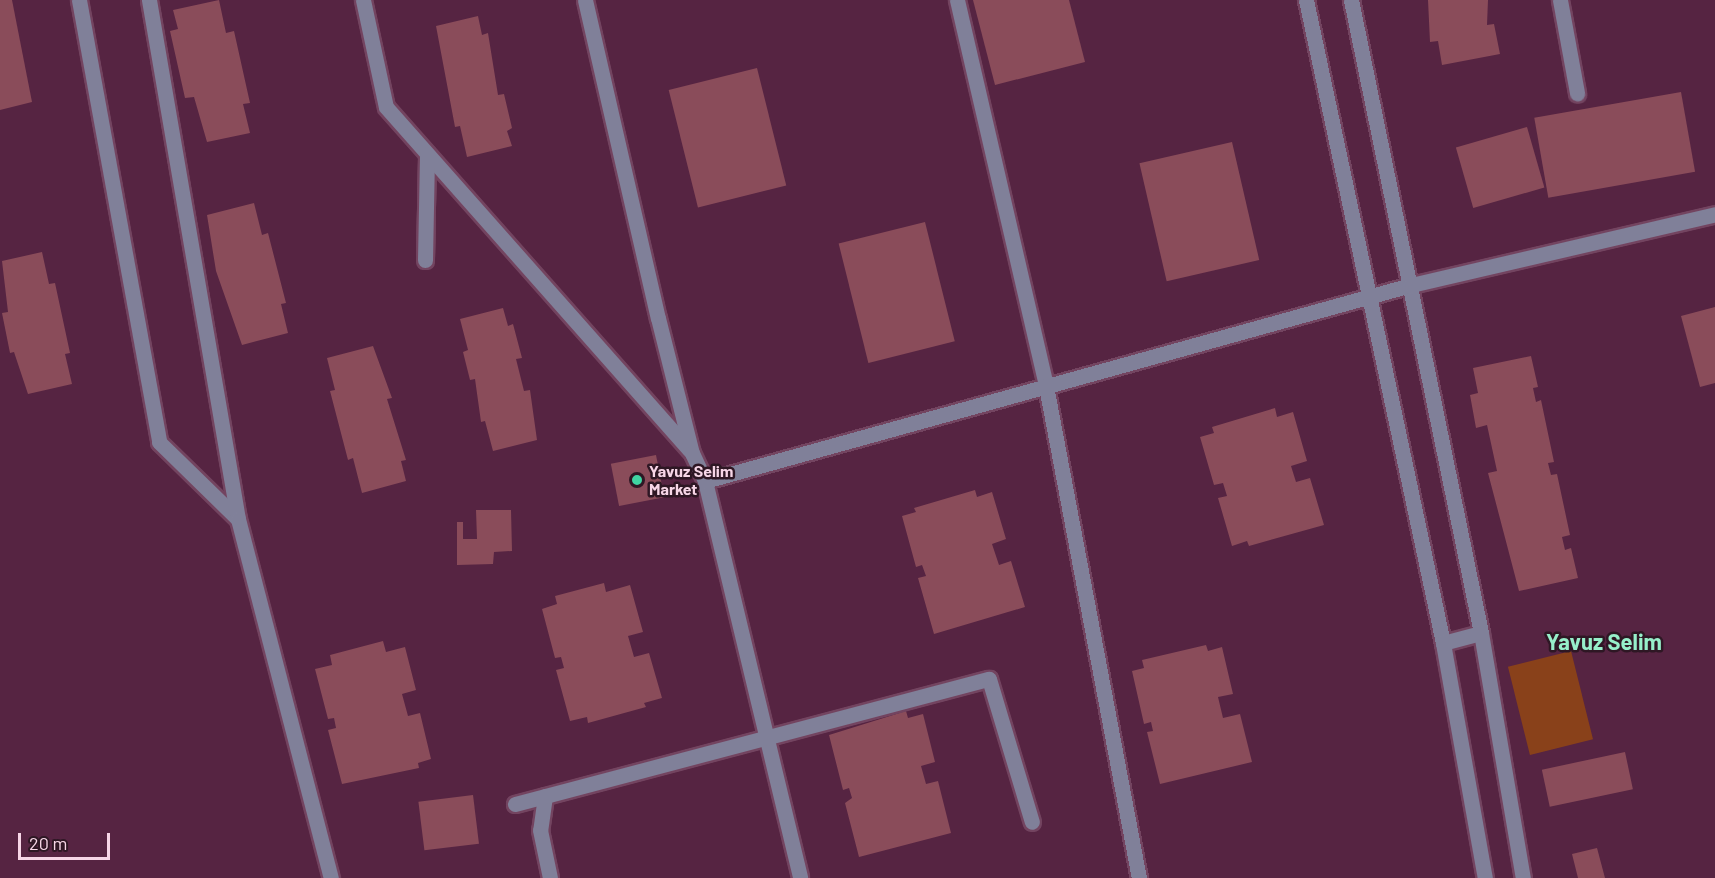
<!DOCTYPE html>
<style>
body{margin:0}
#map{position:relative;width:1715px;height:878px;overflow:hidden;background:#562442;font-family:Barlow,sans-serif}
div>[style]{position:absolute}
.green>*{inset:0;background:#89411a;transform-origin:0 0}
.building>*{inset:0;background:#8a4c5a;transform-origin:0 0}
.roads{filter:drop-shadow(2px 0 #734460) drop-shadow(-2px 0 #734460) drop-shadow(0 2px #734460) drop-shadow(0 -2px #734460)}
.minor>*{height:15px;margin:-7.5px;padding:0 7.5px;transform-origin:7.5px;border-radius:7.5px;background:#808099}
.dots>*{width:16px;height:16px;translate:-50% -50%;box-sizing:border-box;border:3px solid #2e1724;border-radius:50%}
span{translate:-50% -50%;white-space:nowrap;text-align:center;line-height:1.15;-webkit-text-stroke:5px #2e1724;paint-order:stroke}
.poi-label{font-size:16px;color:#f7d6e7;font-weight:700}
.left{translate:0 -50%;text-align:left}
.district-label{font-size:22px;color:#97efca;font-weight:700}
.scale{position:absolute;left:18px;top:833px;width:92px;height:27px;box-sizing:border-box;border:3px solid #f7d6e7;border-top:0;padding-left:8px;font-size:18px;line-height:21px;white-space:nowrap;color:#f7d6e7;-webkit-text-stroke:4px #2e1724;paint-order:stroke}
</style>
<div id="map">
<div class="green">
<i style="left:1571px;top:651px;width:91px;height:65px;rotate:76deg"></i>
</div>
<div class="building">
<i style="clip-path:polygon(0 0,12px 0,32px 102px,0 110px)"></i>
<i style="clip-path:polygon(219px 0,226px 33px,234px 31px,250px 103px,243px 104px,250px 133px,207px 142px,194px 97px,185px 98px,170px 31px,178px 29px,173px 10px)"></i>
<i style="clip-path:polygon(973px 0,1069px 0,1085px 62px,995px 85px)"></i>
<i style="clip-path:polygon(1428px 0,1488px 0,1487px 25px,1494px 24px,1500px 54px,1442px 65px,1438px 41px,1430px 42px)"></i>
<i style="clip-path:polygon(478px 16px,482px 35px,488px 33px,498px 95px,504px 94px,512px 128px,507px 131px,512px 146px,467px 157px,460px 126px,455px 127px,436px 26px)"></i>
<i style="left:757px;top:68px;width:121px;height:91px;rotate:76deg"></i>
<i style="left:1681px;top:92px;width:81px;height:149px;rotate:80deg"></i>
<i style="left:1527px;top:127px;width:63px;height:74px;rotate:74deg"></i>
<i style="left:1232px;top:142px;width:121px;height:95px;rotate:77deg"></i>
<i style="clip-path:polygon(254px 203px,262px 235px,268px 233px,286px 303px,281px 304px,288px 333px,242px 345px,216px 271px,207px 215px)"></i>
<i style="left:925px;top:222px;width:123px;height:89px;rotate:76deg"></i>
<i style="clip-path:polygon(42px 252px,49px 284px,55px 283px,70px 353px,65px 354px,72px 384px,28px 394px,14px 352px,10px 353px,2px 313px,8px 312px,2px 261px)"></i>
<i style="clip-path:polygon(1715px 307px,1715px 383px,1700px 387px,1681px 316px)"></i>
<i style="clip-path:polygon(503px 308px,508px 326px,513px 324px,522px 358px,516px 359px,524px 391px,530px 390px,537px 440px,493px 451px,485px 421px,481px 422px,475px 379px,470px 380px,463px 352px,468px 350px,460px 319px)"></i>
<i style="clip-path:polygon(373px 346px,392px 398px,387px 399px,406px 460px,401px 461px,406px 481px,362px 493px,353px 458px,348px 460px,330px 391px,335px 390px,327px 358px)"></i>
<i style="clip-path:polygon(1531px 356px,1538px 387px,1533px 388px,1536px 402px,1541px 400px,1554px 462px,1548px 463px,1551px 475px,1557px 474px,1570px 535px,1562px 537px,1565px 550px,1571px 548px,1578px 578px,1519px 591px,1488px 473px,1497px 471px,1487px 425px,1476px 428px,1470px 395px,1478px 393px,1473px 368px)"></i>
<i style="clip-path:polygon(1275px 408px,1277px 417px,1293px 412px,1307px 461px,1291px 466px,1296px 482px,1310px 478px,1324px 525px,1249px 546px,1247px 541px,1232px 546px,1218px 498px,1227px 496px,1223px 483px,1214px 485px,1200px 437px,1214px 433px,1212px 427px)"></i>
<i style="left:656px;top:455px;width:43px;height:46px;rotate:79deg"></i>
<i style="clip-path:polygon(975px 490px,977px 497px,992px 492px,1006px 539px,992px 544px,999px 565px,1011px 561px,1025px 607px,934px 634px,918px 578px,926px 576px,922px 565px,916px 567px,902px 516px,916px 512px,914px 508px)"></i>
<i style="clip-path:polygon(476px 510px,511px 510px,512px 551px,494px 552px,493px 564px,457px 565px,457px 522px,463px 522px,463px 539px,477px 539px)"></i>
<i style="clip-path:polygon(604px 583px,606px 592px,630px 585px,643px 632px,628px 636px,634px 657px,649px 653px,662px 698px,644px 703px,646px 707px,588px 723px,587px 717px,570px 721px,556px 670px,564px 668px,561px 657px,555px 658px,542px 609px,557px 604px,555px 596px)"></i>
<i style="clip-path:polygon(383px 641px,386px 652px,405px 647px,416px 690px,402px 694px,408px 716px,420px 713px,431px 759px,418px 763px,419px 768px,342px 784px,328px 730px,336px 728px,334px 718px,328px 719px,315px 669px,332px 665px,330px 655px)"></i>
<i style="clip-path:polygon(1206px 645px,1208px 651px,1222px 647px,1233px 694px,1218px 697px,1223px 718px,1240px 714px,1252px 762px,1160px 784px,1147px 732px,1153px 731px,1151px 722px,1144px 724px,1132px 671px,1144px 668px,1142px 660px)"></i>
<i style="clip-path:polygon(906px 711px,908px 718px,923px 714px,935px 762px,921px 766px,926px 784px,938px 781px,951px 833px,859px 857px,845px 803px,852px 798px,849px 788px,843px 790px,829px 735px)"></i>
<i style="left:1625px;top:752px;width:38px;height:85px;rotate:78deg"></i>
<i style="left:473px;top:795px;width:49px;height:55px;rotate:83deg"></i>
<i style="clip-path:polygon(1597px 848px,1605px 878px,1578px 878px,1572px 854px)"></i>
</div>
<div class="roads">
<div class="minor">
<i style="left:79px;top:0;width:449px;rotate:79.7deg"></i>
<i style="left:159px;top:442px;width:110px;rotate:44.3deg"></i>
<i style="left:149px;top:0;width:527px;rotate:80.27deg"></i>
<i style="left:238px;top:519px;width:371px;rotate:75.5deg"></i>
<i style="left:363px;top:0;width:109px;rotate:77.9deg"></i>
<i style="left:386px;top:107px;width:458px;rotate:48.5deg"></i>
<i style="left:585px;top:0;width:326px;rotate:77.1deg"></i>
<i style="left:658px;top:318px;width:139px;rotate:75.9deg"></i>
<i style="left:692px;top:453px;width:31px;rotate:65deg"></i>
<i style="left:705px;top:481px;width:408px;rotate:76.5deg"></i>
<i style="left:957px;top:0;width:396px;rotate:77deg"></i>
<i style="left:1046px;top:386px;width:501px;rotate:79.3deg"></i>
<i style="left:1306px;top:0;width:657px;rotate:77.97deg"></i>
<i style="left:1443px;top:643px;width:239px;rotate:79.9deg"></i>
<i style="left:1351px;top:0;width:646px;rotate:78.39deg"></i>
<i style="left:1481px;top:633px;width:249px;rotate:80.3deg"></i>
<i style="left:1560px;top:0;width:95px;rotate:79.6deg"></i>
<i style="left:425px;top:260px;width:106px;rotate:-88.9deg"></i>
<i style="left:705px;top:481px;width:733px;rotate:-15.52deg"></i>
<i style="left:1411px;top:285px;width:312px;rotate:-13.1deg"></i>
<i style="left:1443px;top:643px;width:39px;rotate:-15deg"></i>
<i style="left:545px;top:796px;width:34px;rotate:98deg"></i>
<i style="left:540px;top:830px;width:49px;rotate:78.2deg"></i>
<i style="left:515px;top:804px;width:490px;rotate:-14.8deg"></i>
<i style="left:989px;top:679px;width:149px;rotate:73.3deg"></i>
</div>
</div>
<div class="dots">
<i style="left:637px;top:480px;background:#40d4a2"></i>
</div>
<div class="poi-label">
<span class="left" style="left:649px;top:480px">Yavuz Selim<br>Market</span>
</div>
<div class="district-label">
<span style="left:1604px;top:642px">Yavuz Selim</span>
</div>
<div class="scale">20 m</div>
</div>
